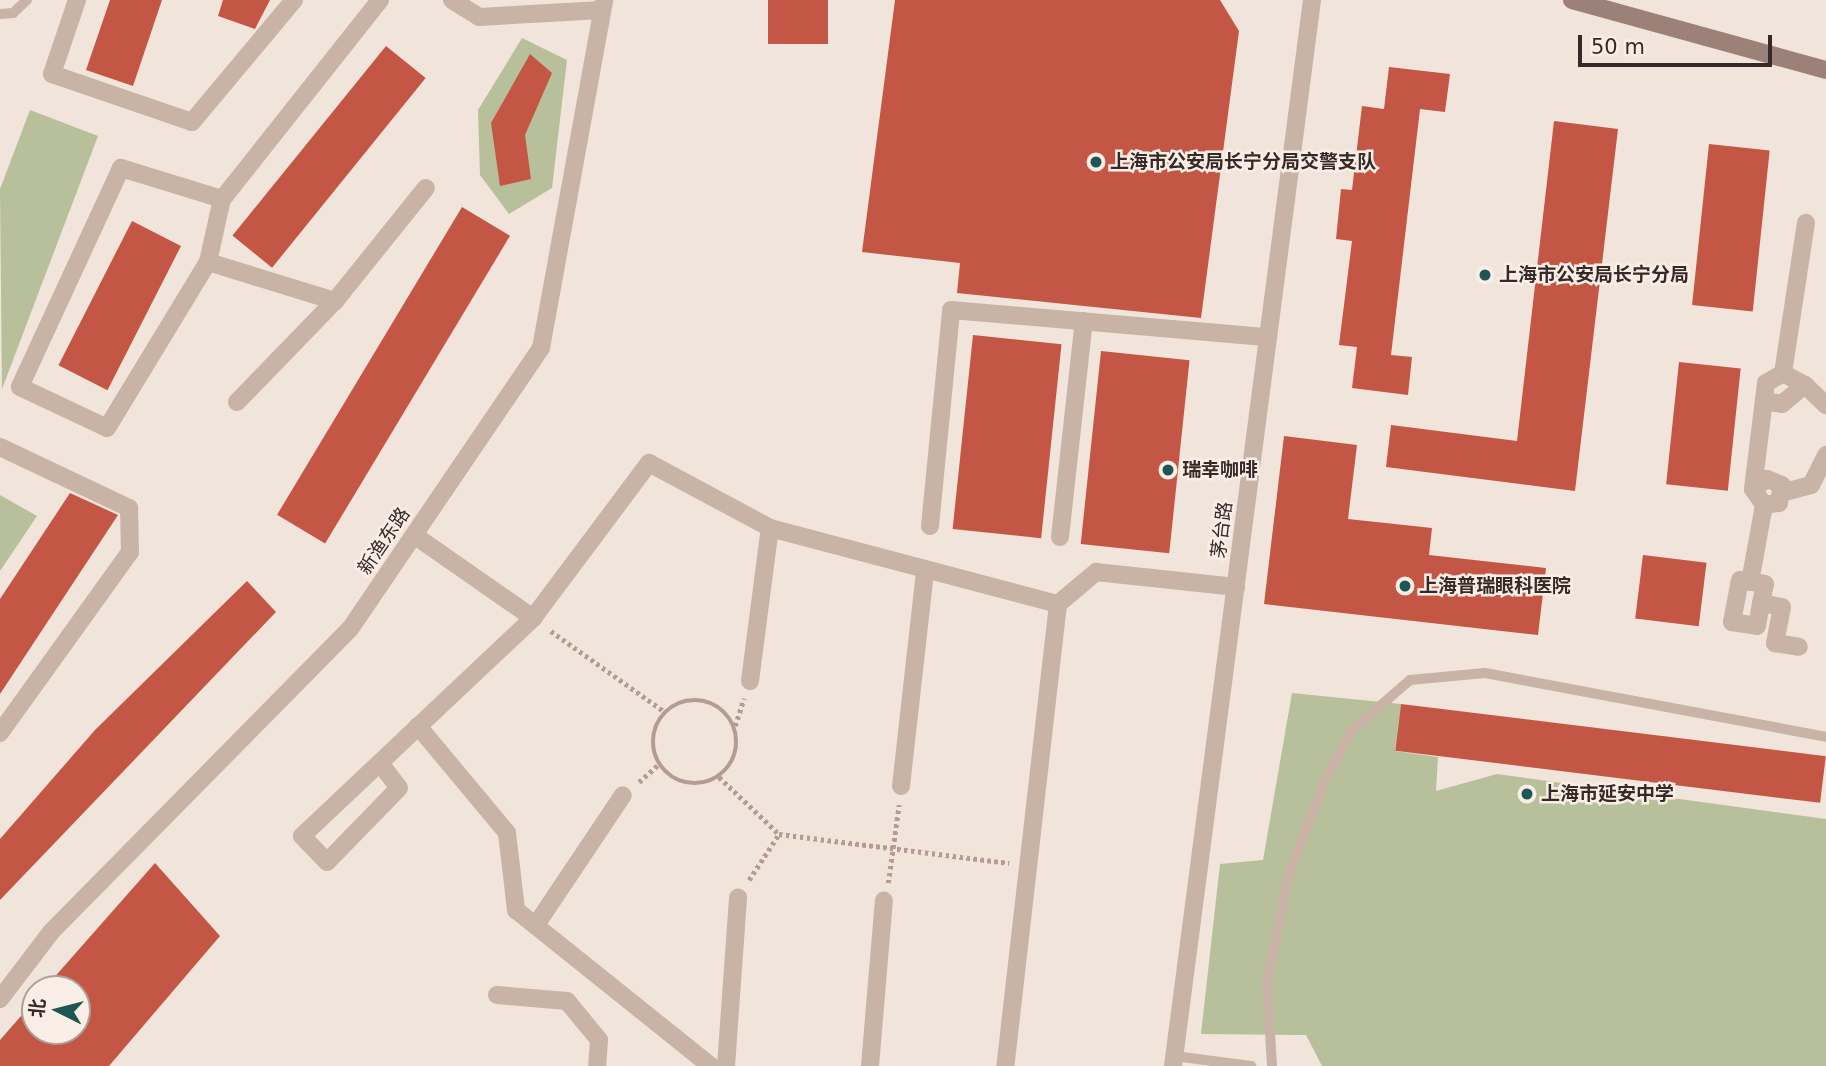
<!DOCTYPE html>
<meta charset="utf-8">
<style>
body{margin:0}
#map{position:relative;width:1826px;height:1066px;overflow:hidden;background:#f1e4da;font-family:"DejaVu Sans","Noto Sans SC",sans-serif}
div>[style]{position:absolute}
.green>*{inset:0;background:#b7c09a}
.building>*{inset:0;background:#c45645;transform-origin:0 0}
.path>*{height:4.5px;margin-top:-2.25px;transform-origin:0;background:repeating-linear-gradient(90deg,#b59c91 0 3.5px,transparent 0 7px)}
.path>.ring{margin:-2.25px;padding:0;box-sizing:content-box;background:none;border:4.5px solid #b59c91;border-radius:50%}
.service>*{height:10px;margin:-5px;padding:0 5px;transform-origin:5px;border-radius:5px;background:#c9b2a6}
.minor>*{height:18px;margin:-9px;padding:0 9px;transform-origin:9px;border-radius:9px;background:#c9b2a6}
.tertiary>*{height:18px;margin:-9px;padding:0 9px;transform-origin:9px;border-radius:9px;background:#c9b2a6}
.secondary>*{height:18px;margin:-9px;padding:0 9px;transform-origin:9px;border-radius:9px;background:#9c8178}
.dots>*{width:19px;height:19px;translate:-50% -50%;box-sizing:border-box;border:4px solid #f9eee6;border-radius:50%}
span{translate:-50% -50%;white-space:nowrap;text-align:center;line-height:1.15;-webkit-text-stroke:5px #f9eee6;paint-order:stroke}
.poi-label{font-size:19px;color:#352a27;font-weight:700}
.left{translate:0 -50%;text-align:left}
.street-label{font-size:19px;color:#352a27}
.north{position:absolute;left:21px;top:975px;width:70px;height:70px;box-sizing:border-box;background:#f9eee6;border:2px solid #aba09a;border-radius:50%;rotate:276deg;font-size:19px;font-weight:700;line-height:28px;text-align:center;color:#352a27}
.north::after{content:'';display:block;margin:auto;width:24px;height:32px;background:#1d5653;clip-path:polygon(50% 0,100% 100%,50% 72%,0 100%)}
.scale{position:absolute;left:1578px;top:35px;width:194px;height:32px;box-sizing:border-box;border:4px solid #352a27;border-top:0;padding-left:9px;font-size:21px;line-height:24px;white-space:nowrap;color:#352a27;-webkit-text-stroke:5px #f9eee6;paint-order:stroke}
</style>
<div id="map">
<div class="green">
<i style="clip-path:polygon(522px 38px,567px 60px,552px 188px,509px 214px,480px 175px,478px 110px)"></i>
<i style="clip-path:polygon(30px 110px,98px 136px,2px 389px,0 189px)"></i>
<i style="clip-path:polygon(0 495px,37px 516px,0 571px)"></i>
<i style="clip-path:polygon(1292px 693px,1401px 704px,1395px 751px,1438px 757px,1436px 791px,1497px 774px,1826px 819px,1826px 1066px,1322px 1066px,1306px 1035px,1201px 1034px,1220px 864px,1263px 860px)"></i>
</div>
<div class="building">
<i style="clip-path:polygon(110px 0,162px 0,133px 86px,86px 70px)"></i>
<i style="clip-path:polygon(223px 0,270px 0,255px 29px,218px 16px)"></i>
<i style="left:768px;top:0;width:60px;height:44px"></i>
<i style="clip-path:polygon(895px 0,1220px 0,1239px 31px,1201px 318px,957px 293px,960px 263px,862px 252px)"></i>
<i style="left:386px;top:46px;width:51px;height:244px;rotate:39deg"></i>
<i style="clip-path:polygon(530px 54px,552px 73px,525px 135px,531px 179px,500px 186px,491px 123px)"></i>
<i style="clip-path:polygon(1389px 67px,1450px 74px,1445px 112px,1420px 109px,1391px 355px,1412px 357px,1408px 395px,1352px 388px,1357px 347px,1339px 345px,1352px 241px,1336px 239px,1341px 189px,1352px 190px,1362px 106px,1384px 109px)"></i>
<i style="clip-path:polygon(1554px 121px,1618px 129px,1575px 491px,1386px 467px,1391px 425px,1517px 441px)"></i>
<i style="left:1709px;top:144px;width:61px;height:162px;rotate:6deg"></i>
<i style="left:462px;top:207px;width:56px;height:359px;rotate:31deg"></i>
<i style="left:132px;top:221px;width:55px;height:162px;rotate:27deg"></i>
<i style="left:973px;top:335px;width:89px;height:195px;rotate:6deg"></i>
<i style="left:1101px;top:351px;width:89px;height:194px;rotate:6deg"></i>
<i style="left:1679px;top:362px;width:62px;height:123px;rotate:6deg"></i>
<i style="clip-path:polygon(1284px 436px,1357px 445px,1348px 519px,1432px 528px,1429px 555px,1546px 568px,1538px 635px,1264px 604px)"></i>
<i style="clip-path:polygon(70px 493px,118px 515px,0 694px,0 599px)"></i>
<i style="left:1643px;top:555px;width:64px;height:64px;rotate:7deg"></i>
<i style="clip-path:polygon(247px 581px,276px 612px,0 900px,0 839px,95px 730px)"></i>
<i style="left:1401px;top:704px;width:428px;height:47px;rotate:7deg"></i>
<i style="clip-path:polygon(155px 863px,220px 936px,109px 1066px,0 1066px,0 1040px,35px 1000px,35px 1031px,77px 1031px,77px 989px,44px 989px)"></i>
</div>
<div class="path">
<i style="left:551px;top:631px;width:140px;rotate:35.4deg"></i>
<i class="ring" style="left:653px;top:700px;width:79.5px;height:79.5px"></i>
<i style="left:735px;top:726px;width:29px;rotate:-72deg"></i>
<i style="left:719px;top:777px;width:83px;rotate:43.5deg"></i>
<i style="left:779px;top:834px;width:232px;rotate:7.2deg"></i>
<i style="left:639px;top:782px;width:27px;rotate:-42deg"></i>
<i style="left:749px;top:880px;width:55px;rotate:-56.9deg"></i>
<i style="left:888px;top:883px;width:79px;rotate:-82deg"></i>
</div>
<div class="service">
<i style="left:0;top:14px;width:13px;rotate:-4deg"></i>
<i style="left:13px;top:13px;width:19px;rotate:-43deg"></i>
<i style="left:1174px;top:1056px;width:78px;rotate:7.4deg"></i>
<i style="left:1272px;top:1066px;width:85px;rotate:-93.4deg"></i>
<i style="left:1267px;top:981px;width:110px;rotate:-78.5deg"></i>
<i style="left:1289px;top:873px;width:97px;rotate:-68.7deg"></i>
<i style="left:1324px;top:783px;width:59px;rotate:-62.6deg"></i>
<i style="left:1351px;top:731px;width:78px;rotate:-40.8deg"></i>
<i style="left:1410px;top:680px;width:75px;rotate:-5.3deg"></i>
<i style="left:1485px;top:673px;width:347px;rotate:10.6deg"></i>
</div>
<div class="minor">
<i style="left:77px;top:0;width:78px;rotate:108.7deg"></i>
<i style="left:52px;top:74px;width:148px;rotate:18.9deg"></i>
<i style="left:192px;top:122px;width:159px;rotate:-50.1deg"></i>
<i style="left:380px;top:0;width:254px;rotate:128.4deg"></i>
<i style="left:222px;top:199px;width:106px;rotate:-162.9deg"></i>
<i style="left:121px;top:168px;width:241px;rotate:114.8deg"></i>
<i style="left:20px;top:387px;width:96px;rotate:25.2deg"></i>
<i style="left:107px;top:428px;width:194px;rotate:-58.7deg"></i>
<i style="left:208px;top:262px;width:133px;rotate:17.1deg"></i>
<i style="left:335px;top:301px;width:145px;rotate:-51.2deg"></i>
<i style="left:452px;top:0;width:32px;rotate:32deg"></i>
<i style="left:479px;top:17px;width:123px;rotate:-3.3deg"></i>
<i style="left:208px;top:262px;width:65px;rotate:-77.5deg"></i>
<i style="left:1783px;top:373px;width:152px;rotate:-81.3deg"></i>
<i style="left:1764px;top:401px;width:18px;rotate:9deg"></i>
<i style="left:1782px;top:404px;width:30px;rotate:-40deg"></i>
<i style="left:237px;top:402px;width:141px;rotate:-45.9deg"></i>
<i style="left:0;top:447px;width:143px;rotate:25.3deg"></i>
<i style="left:129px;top:508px;width:44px;rotate:88.7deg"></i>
<i style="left:130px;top:552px;width:223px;rotate:125.7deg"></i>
<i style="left:1753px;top:489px;width:107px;rotate:-83deg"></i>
<i style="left:1766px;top:383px;width:20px;rotate:-30deg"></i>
<i style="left:1783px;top:373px;width:25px;rotate:29deg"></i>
<i style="left:1805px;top:385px;width:29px;rotate:44deg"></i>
<i style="left:1781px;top:493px;width:31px;rotate:-15deg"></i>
<i style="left:1811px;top:485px;width:34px;rotate:-63deg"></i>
<i style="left:930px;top:526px;width:217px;rotate:-84.4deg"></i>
<i style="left:951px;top:310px;width:318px;rotate:4.9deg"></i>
<i style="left:1060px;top:537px;width:217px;rotate:-83.7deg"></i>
<i style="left:1750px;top:582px;width:78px;rotate:-79.7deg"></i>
<i style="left:1764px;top:505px;width:15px;rotate:-8deg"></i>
<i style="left:1779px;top:503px;width:18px;rotate:-81deg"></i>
<i style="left:1782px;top:485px;width:16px;rotate:-158deg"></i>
<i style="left:1767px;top:479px;width:17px;rotate:144deg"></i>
<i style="left:1753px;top:489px;width:19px;rotate:55deg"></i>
<i style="left:1761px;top:603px;width:19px;rotate:-78deg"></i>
<i style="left:1765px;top:584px;width:25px;rotate:-171deg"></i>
<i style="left:1740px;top:580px;width:43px;rotate:100.8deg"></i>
<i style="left:1732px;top:622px;width:25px;rotate:9deg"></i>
<i style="left:1757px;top:626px;width:23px;rotate:-80deg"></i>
<i style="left:1761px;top:603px;width:21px;rotate:11deg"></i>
<i style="left:1782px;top:607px;width:37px;rotate:101deg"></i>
<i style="left:1775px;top:643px;width:24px;rotate:9deg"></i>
<i style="left:1058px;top:604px;width:50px;rotate:-40.1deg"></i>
<i style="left:1096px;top:572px;width:141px;rotate:6.1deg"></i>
<i style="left:533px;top:618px;width:194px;rotate:-53.2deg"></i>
<i style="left:649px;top:463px;width:137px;rotate:28.2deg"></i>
<i style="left:770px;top:528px;width:298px;rotate:14.8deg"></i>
<i style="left:1058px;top:604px;width:465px;rotate:96.5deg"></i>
<i style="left:750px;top:681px;width:154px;rotate:-82.6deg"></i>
<i style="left:418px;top:726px;width:139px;rotate:50.2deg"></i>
<i style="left:507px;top:833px;width:78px;rotate:83.3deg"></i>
<i style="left:516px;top:910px;width:250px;rotate:38.7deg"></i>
<i style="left:380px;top:763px;width:31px;rotate:53deg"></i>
<i style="left:399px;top:788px;width:103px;rotate:134.2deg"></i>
<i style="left:327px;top:862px;width:36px;rotate:-134deg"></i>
<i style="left:302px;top:836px;width:318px;rotate:-43.3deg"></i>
<i style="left:533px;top:618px;width:145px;rotate:-145.1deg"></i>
<i style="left:901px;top:786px;width:216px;rotate:-83.6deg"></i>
<i style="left:536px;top:925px;width:156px;rotate:-56.2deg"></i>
<i style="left:497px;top:995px;width:70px;rotate:4.9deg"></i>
<i style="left:567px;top:1001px;width:50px;rotate:50.6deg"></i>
<i style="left:599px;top:1040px;width:26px;rotate:94deg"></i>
<i style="left:726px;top:1066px;width:169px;rotate:-85.9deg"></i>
<i style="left:870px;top:1066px;width:166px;rotate:-85.2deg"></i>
</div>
<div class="tertiary">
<i style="left:0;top:999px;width:84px;rotate:-52.7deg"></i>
<i style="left:51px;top:932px;width:426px;rotate:-45.4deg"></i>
<i style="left:350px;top:629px;width:340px;rotate:-55.8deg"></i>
<i style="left:541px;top:348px;width:354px;rotate:-79.7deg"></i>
<i style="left:1173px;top:1066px;width:1075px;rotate:-82.57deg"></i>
</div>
<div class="secondary">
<i style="left:1572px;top:0;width:263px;rotate:15.4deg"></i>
</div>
<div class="dots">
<i style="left:1096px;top:162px;background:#1d5653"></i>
<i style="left:1485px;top:275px;background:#1d5653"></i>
<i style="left:1168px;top:470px;background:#1d5653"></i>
<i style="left:1405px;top:586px;background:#1d5653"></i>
<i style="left:1527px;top:794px;background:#1d5653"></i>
</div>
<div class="poi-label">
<span class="left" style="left:1110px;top:162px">上海市公安局长宁分局交警支队</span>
<span class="left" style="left:1499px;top:275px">上海市公安局长宁分局</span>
<span class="left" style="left:1182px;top:470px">瑞幸咖啡</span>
<span class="left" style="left:1419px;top:586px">上海普瑞眼科医院</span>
<span class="left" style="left:1541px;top:794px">上海市延安中学</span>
</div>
<div class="street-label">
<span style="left:1222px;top:530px;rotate:-83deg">茅台路</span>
<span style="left:384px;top:541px;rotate:-56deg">新渔东路</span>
</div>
<div class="north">北</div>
<div class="scale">50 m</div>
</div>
